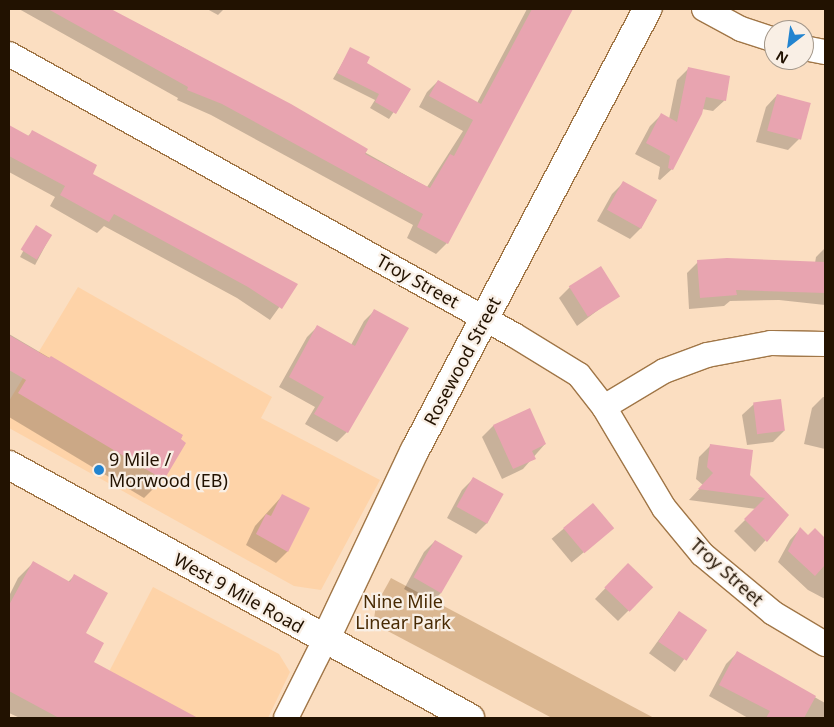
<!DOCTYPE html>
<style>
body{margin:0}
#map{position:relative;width:834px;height:727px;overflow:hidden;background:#fbdec1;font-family:"Noto Sans",sans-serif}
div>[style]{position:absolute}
.built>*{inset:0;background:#fed3a8}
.green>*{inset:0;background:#dbb791}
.shadow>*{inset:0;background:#0003;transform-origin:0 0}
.building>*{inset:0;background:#e8a4b0;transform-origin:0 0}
.roads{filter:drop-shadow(1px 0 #a07647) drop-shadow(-1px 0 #a07647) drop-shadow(0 1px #a07647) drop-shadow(0 -1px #a07647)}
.minor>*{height:24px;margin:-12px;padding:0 12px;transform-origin:12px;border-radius:12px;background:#fff}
.tertiary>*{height:28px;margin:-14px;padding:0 14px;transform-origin:14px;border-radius:14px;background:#fff}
.secondary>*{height:28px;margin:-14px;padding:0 14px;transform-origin:14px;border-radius:14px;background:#fff}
.dots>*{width:14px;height:14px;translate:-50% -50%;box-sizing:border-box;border:2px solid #f9efe5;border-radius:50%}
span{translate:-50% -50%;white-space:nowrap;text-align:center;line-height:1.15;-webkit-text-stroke:4.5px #f9efe5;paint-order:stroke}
.street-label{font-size:18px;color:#221201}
.poi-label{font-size:18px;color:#221201}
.left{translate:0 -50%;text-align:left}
.park-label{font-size:18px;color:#482a03}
.frame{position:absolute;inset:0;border:10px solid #221201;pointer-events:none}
.north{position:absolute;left:764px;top:20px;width:50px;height:50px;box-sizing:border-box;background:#f9efe5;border:1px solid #a3978a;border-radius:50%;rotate:210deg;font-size:14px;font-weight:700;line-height:20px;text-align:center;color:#221201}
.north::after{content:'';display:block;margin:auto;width:18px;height:22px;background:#2284d0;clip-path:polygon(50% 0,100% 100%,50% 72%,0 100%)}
</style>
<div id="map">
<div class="built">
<i style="clip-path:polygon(78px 287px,272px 397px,261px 418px,380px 480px,321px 590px,294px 586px,9px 428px,9px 401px)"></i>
<i style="clip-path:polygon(153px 587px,279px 654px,290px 672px,268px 718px,85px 718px)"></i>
</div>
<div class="green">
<i style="clip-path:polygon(391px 578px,654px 718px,552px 718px,382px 628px,374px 619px,376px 605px)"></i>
</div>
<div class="shadow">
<i style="clip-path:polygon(19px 9px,109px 9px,190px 51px,189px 54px,427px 187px,463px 131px,419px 107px,427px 92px,438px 81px,477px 103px,527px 9px,571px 9px,447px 243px,436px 254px,407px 238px,413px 225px,211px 115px,177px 100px,178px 98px)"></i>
<i style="clip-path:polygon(207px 9px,224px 9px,218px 15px)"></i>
<i style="clip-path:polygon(351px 48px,365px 64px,409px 89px,389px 119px,370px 108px,375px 100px,333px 79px)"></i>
<i style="clip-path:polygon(688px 69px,725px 100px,713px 111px,702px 109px,672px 169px,660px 180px,658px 179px,660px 167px,635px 154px,650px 126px,661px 115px,669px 119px,677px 80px)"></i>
<i style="clip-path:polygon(777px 95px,799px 139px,788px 150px,756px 142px,766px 107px)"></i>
<i style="clip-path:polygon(9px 126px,27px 137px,32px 132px,91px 174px,296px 284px,270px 320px,237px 298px,104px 226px,97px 233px,50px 206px,55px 197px,9px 172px)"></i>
<i style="clip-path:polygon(623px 183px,656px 201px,641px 228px,630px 239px,597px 221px,612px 194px)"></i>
<i style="left:36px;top:227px;width:17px;height:34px;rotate:28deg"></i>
<i style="clip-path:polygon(825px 248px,825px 305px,779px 300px,730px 301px,724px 306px,689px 309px,687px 273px,698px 262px,815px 263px,816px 257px)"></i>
<i style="clip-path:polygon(570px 287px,618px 295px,577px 326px,559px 298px)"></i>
<i style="clip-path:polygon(374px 311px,347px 432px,337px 442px,305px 424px,315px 407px,279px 387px,307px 337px,317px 327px,351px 345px,364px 321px)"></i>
<i style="clip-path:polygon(9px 334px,182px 436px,163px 479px,144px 498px,9px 417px)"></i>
<i style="clip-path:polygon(823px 397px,825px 397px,825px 449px,804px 444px,812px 408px)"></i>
<i style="clip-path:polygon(754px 404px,784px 431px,773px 442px,747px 445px,742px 415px)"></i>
<i style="clip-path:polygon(529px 410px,545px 444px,523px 469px,502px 479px,482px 437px,493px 426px)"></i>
<i style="clip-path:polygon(710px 446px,748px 476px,787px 516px,755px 552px,734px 531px,756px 509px,689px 500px,703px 485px,696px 479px,699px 457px)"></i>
<i style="clip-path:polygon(473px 479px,502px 495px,487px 523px,476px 534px,447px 518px,462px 490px)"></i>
<i style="clip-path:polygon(282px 496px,308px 509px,287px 552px,276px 563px,246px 545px,255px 526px)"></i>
<i style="left:593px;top:504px;width:31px;height:54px;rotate:50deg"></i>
<i style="clip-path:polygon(800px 529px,808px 536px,815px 529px,825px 540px,825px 599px,808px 590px,778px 562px,790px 540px)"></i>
<i style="clip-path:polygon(435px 541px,441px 593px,430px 604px,404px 589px,424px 552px)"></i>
<i style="clip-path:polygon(33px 563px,68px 582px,74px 576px,92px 662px,195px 718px,20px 718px,9px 713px,9px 596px,18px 578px)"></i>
<i style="clip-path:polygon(617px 576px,629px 610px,618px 621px,595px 599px)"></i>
<i style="left:679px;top:612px;width:32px;height:51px;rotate:36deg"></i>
<i style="clip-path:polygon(737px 653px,825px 703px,825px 718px,748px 718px,709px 696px,726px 664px)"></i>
</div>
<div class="building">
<i style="clip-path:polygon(48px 9px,111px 9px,291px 104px,368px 149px,365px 154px,430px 188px,450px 154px,454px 156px,473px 120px,429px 96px,438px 80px,481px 104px,532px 9px,573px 9px,448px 244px,417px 227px,423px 214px,222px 104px,187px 90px,188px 87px)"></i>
<i style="clip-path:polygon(350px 47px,370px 57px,367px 63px,411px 89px,396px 114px,375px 102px,379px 94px,337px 73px)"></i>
<i style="clip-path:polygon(688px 67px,730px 76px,726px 101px,706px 97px,702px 114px,673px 170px,668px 168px,670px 156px,646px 143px,661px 113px,677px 122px)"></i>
<i style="left:777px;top:94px;width:35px;height:38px;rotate:15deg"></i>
<i style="clip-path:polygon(9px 125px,29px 136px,32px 130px,97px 165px,93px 174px,298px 284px,282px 309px,248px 287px,114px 214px,109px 222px,60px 195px,65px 186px,9px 156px)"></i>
<i style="left:623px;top:181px;width:39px;height:33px;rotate:29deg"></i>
<i style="left:36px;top:225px;width:19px;height:29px;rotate:32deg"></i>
<i style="clip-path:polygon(727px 258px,825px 262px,825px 293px,736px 290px,737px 295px,700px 298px,697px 260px)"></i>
<i style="left:601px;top:266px;width:36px;height:38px;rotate:58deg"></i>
<i style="clip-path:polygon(374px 309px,409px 328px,348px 433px,314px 414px,324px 397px,289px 377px,317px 325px,355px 346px)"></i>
<i style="clip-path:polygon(9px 335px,49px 358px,51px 356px,183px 435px,181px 439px,186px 443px,164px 480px,18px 393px,26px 380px,9px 370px)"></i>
<i style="left:781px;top:399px;width:32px;height:28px;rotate:83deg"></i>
<i style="clip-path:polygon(530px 408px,546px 444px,532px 451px,536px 459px,513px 469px,493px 425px)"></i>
<i style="clip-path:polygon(710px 444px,753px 450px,750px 475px,789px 515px,767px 542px,744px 519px,765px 498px,698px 489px,713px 473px,707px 467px)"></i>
<i style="left:473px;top:477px;width:35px;height:34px;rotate:29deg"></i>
<i style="clip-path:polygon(282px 494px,310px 508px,288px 552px,256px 534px,266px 514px,271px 516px)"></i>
<i style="left:593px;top:503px;width:33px;height:39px;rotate:50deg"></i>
<i style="clip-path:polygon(800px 527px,808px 535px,815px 528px,825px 538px,825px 565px,815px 576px,788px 551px)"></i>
<i style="left:435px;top:540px;width:32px;height:43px;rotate:30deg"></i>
<i style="clip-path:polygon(33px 561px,70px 582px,74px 574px,108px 593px,86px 633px,104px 643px,94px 662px,198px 718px,59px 718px,9px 691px,9px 605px)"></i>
<i style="left:628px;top:563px;width:35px;height:34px;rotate:44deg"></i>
<i style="left:679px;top:611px;width:34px;height:37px;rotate:34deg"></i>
<i style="clip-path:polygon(737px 651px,816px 696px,804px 718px,766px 718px,770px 711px,719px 685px)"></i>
</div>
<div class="roads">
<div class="minor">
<i style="left:704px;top:9px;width:42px;rotate:28.4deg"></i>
<i style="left:741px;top:29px;width:35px;rotate:18deg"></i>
<i style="left:804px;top:48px;width:21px;rotate:11deg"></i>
<i style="left:9px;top:54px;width:578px;rotate:29.09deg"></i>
<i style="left:514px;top:335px;width:76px;rotate:31.6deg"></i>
<i style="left:579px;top:375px;width:41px;rotate:52deg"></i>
<i style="left:604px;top:407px;width:117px;rotate:59.3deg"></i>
<i style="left:664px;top:508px;width:60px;rotate:50.4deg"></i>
<i style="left:702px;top:554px;width:92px;rotate:39.7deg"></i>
<i style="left:773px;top:613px;width:61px;rotate:30.8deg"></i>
<i style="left:604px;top:407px;width:70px;rotate:-31deg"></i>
<i style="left:664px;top:371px;width:46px;rotate:-20.4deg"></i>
<i style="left:707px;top:355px;width:65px;rotate:-10.6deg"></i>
<i style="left:771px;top:343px;width:54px;rotate:1.1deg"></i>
<i style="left:286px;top:718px;width:87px;rotate:-63.4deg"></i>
</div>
<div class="tertiary">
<i style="left:325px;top:640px;width:210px;rotate:-64.7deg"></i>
<i style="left:415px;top:450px;width:499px;rotate:-62.2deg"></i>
</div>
<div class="secondary">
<i style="left:9px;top:465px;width:526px;rotate:28.76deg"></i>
</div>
</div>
<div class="dots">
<i style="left:99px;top:470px;background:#2284d0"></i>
</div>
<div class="street-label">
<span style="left:418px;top:281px;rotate:29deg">Troy Street</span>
<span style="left:462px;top:361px;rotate:-62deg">Rosewood Street</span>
<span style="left:727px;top:572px;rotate:42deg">Troy Street</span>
<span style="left:239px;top:593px;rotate:29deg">West 9 Mile Road</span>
</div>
<div class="poi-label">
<span class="left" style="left:109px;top:470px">9 Mile /<br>Morwood (EB)</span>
</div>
<div class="park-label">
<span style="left:403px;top:612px">Nine Mile<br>Linear Park</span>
</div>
<div class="frame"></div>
<div class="north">N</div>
</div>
